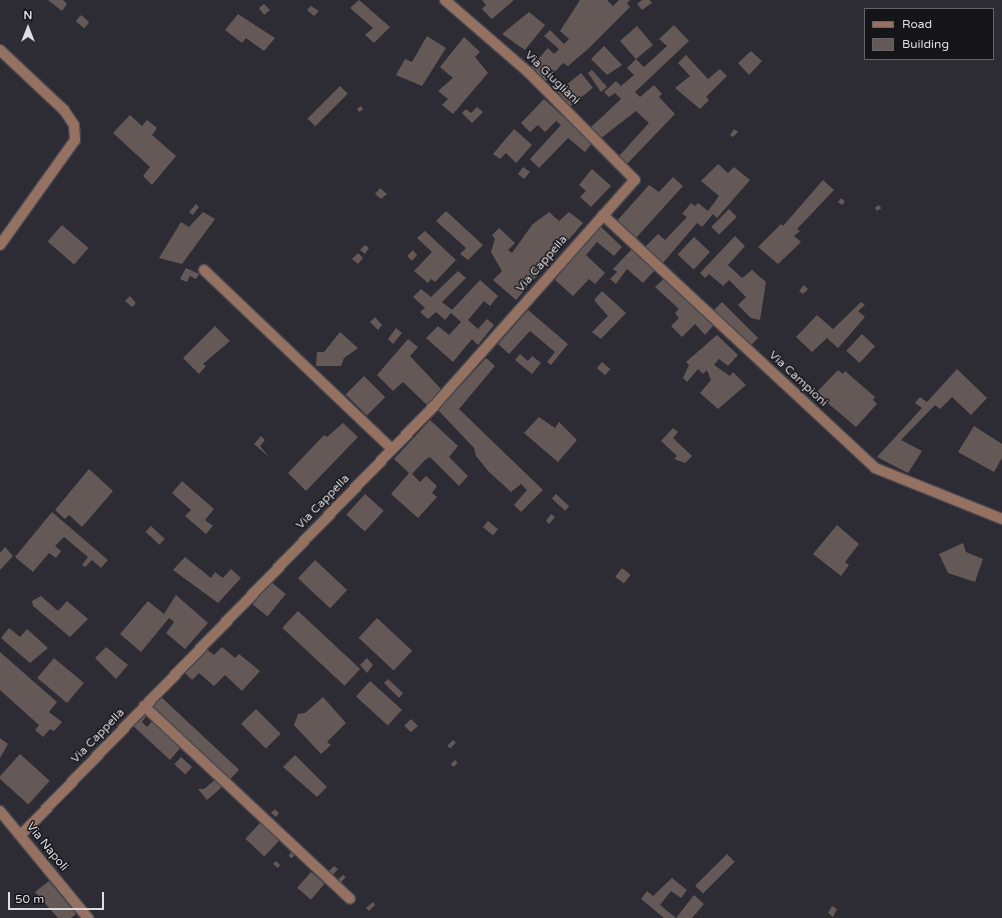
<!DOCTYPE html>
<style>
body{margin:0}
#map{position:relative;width:1002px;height:918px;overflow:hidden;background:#2d2c35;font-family:"Varela Round",sans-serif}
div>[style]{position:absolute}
.building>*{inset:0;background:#645956;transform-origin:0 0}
.roads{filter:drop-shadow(1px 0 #494851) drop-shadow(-1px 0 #494851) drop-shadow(0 1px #494851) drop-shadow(0 -1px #494851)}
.minor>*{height:10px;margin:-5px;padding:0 5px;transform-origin:5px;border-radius:5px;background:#957161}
span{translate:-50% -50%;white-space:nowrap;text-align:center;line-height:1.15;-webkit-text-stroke:3px #151519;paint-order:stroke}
.street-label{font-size:12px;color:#dddde2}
.legend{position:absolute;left:864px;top:8px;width:130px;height:52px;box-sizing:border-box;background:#151519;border:1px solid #656569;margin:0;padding:5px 7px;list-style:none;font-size:12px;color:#dddde2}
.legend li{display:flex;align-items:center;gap:8px;height:20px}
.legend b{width:20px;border:1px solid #656569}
.north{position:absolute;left:8px;top:8px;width:40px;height:40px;-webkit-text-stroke:3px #151519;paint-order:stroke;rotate:0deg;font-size:11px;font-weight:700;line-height:16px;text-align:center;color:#dddde2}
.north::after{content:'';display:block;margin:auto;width:14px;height:18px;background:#dddde2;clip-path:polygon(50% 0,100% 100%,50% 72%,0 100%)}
.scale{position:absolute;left:8px;top:892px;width:96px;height:18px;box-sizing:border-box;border:2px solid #dddde2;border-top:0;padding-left:5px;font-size:12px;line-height:14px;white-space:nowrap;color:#dddde2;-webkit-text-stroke:3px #151519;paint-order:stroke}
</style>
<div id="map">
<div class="building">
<i style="clip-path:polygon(48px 0,63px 0,67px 4px,62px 11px)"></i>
<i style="clip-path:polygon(359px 0,390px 27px,374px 43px,365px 35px,373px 28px,350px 8px)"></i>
<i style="clip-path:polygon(482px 0,514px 0,492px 19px,482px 9px,486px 5px)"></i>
<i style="clip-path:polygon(580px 0,607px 0,613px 6px,619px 0,630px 0,627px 3px,630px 7px,588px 49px,568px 66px,563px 63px,545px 82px,530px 68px,548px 48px,554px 54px,559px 49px,544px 36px,550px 30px,564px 44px,569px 39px,560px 31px)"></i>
<i style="clip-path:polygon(642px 0,650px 0,652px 3px,642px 10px,637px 4px)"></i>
<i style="clip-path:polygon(264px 4px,270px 10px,264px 15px,259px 8px)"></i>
<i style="clip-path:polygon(311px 6px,319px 11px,314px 16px,307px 10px)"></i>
<i style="clip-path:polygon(529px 12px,545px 25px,525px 50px,502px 34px)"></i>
<i style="clip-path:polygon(238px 14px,275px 38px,264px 51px,246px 38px,242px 43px,225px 30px)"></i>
<i style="left:81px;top:15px;width:11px;height:8px;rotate:41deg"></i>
<i style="clip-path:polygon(674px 25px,689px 41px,635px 92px,640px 97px,654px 85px,662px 94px,659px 97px,675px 114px,626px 165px,619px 156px,649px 123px,636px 111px,600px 139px,589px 129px,621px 99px,615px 93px,609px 97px,604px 92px,616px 81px,621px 86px,634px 75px,627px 68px,636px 59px,620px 41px,637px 26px,653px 45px,636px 59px,644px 67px,667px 46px,659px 39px)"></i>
<i style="clip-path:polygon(427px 36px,446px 48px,422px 86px,396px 75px,405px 59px,412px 62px)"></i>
<i style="clip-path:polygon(464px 37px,480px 52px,475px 57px,488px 73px,453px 114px,442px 105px,448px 99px,438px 91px,453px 78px,440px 67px)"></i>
<i style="clip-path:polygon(604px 46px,622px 65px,607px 75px,591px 59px)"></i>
<i style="clip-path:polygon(751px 51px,762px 61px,749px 75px,738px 63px)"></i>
<i style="clip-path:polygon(686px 55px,708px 79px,720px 69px,727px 76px,706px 97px,709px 100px,700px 109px,675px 88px,690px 76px,678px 63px)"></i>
<i style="clip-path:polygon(592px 70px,607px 87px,601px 92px,588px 73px)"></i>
<i style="left:581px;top:73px;width:19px;height:30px;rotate:51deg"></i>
<i style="left:340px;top:86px;width:11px;height:46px;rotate:45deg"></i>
<i style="clip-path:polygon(544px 99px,592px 143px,585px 152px,568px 138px,539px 168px,530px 159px,561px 125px,556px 121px,545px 132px,538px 125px,530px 132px,521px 123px)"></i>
<i style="left:361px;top:106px;width:4px;height:5px;rotate:56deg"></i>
<i style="clip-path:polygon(477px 107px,483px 112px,472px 123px,462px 113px,466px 109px,471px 113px)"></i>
<i style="clip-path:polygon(130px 115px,142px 126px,147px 120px,157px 128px,152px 135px,176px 156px,152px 185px,143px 176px,150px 167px,113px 133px)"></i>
<i style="clip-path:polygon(514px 129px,532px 145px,516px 163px,506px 153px,500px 159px,493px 154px)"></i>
<i style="clip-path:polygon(734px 129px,738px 132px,733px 137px,730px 135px)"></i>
<i style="clip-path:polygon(718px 164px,728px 173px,734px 167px,750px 180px,717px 218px,713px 214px,702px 227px,697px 223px,662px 264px,644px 248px,658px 234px,665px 240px,687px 217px,682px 214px,691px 203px,695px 206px,698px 203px,708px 211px,719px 196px,701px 181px)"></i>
<i style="clip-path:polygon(523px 167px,530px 172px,524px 179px,518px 174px)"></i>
<i style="clip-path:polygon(592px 169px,611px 186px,591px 207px,580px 197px,586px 191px,579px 185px)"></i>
<i style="clip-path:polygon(673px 177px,683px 186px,635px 239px,616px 222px,649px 185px,659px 192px)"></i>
<i style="clip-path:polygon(823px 180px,834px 190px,797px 229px,800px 231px,794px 236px,801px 242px,778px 264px,758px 247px,781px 224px,783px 226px)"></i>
<i style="clip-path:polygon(380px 188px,387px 194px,381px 199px,375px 194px)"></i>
<i style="clip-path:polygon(841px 198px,845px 202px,842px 205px,838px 202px)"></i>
<i style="clip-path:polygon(196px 204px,199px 207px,193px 215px,189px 212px)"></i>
<i style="left:879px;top:205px;width:4px;height:5px;rotate:56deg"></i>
<i style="left:729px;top:209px;width:11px;height:25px;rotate:45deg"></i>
<i style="clip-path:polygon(446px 211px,483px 245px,468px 260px,460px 254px,466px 248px,436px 221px)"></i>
<i style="clip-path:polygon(203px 212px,215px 219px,182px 264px,159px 258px,181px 222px,189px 227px)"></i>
<i style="clip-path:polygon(549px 212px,559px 221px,569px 212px,583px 223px,516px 300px,493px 280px,502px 271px,491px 252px,495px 239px,492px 235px,499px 228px,515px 243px,508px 250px,512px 253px,532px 225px)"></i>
<i style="left:62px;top:225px;width:35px;height:22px;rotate:41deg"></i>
<i style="clip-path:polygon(599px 225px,622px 247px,614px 256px,597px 242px,586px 255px,605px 273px,595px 284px,589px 279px,573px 296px,555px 280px)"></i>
<i style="clip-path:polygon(425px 231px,456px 260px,435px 282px,431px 279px,428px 283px,414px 271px,432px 252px,417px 238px)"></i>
<i style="clip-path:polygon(735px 236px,745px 246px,728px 265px,742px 278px,752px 270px,766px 282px,760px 320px,751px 318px,738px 305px,746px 297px,729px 280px,723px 286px,709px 274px,705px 278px,700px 273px)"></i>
<i style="left:694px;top:237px;width:22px;height:24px;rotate:43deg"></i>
<i style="clip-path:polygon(365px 245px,369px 248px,365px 254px,360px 250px)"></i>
<i style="clip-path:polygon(632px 249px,655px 270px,643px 283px,627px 269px,616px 284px,610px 279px,617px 272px,613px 269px)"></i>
<i style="clip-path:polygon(413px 250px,417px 255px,412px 261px,407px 256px)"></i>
<i style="clip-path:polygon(358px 253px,363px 258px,358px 264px,352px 259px)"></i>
<i style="clip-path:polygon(186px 268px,199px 274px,196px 279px,190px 276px,187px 282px,180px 279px)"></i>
<i style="clip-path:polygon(458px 271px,466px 278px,442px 302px,452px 310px,480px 280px,498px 296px,490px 306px,484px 301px,468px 320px,478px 329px,487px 319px,494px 325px,478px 345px,472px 339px,453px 362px,426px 338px,438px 326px,449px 335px,461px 322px,451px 313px,445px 320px,436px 312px,428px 319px,420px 312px,425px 308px,413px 297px,421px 289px,431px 297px)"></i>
<i style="clip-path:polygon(665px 278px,713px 326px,705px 335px,695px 324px,682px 337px,671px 326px,679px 318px,675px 313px,679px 309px,655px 287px)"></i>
<i style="clip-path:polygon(804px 285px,808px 289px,803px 294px,799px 291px)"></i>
<i style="clip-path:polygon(602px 291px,626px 313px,601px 339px,592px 332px,608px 316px,594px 300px)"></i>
<i style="clip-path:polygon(130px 296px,136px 303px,132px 307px,125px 301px)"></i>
<i style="left:722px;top:302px;width:51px;height:14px;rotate:45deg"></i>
<i style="clip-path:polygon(861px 302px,865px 305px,858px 311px,865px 317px,838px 348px,827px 338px,812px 352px,796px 337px,817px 315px,833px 329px)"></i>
<i style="clip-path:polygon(528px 310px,568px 344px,551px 365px,547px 362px,555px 352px,530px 331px,509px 354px,498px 344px)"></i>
<i style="clip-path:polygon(375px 317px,382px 325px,378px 330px,370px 322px)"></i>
<i style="clip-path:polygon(215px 326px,230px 341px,203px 364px,206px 366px,199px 374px,183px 358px)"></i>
<i style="clip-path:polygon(396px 328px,402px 333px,393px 344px,388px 339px)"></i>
<i style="clip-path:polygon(340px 332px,358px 348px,344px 358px,341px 366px,316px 366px,317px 352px,324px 352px)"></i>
<i style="left:862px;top:334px;width:18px;height:23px;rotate:43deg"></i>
<i style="clip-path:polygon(717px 335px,738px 355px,728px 366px,719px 359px,714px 365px,730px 376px,733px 372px,746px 385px,718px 409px,700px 393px,711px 380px,707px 370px,703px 374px,698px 369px,687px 382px,683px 378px,689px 365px,686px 362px)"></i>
<i style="clip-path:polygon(408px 339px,418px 347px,410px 356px,441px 389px,427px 405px,403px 382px,393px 391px,377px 375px)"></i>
<i style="clip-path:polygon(520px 354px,528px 361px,532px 356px,541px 363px,532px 374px,515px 360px)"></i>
<i style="clip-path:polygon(486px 358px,495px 366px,459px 409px,543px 490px,521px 512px,514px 505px,527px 490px,521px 484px,511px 492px,489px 472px,476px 456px,474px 448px,438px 410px)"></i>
<i style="left:602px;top:362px;width:11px;height:8px;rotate:41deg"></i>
<i style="clip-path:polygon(957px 369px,987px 398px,971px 415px,952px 397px,940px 409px,935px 405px,901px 440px,922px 451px,908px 473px,877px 457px,922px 408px,915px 403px,920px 397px,927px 402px)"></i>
<i style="clip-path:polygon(838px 370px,843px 374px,845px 371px,875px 397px,873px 400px,877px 404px,856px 427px,816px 393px)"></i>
<i style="left:364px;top:376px;width:30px;height:26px;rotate:45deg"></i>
<i style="clip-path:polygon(539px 417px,555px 428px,559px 422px,577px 440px,558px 462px,524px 433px)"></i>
<i style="clip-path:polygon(430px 420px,458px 446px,449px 457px,468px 476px,459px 486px,430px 457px,425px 460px,412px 474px,420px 482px,426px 476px,437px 486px,432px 493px,437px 497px,418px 518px,391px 494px,409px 473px,394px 459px)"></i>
<i style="clip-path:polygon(343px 423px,358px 437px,306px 491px,288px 473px,324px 435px,327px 437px)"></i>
<i style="clip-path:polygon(974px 426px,1002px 444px,1002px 458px,994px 472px,958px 452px)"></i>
<i style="clip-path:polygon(673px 428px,678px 432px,673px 438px,692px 456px,685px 463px,674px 459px,677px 456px,661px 441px)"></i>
<i style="clip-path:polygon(261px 436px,265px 440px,260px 446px,269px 457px,254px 444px)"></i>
<i style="clip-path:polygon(89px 469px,113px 491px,82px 527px,69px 515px,65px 519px,55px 510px)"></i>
<i style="clip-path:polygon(182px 481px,214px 509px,205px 520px,213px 526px,206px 534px,185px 516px,191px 510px,172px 493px)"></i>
<i style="left:365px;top:494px;width:25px;height:28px;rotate:42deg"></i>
<i style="left:556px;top:494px;width:18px;height:6px;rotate:43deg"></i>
<i style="clip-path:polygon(52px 512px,108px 560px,101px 568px,92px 560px,85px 567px,82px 565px,88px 557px,64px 537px,55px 546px,61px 551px,56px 558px,49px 553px,33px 572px,15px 557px)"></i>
<i style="clip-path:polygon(551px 514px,555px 517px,549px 524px,546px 521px)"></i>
<i style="left:488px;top:521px;width:13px;height:8px;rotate:39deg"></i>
<i style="clip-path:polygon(837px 525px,859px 544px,845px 562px,849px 565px,841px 576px,813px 554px)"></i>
<i style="left:151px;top:526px;width:19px;height:8px;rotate:43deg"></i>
<i style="clip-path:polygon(963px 543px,966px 552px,983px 559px,975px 582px,948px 573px,939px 554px)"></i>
<i style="clip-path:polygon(5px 547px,13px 556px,0 570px,0 553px)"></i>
<i style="clip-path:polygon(185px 557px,211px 578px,215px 572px,223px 578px,231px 569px,241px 578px,218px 603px,173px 570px)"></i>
<i style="left:315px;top:560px;width:44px;height:25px;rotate:43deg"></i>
<i style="left:622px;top:568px;width:11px;height:11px;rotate:38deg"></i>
<i style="left:271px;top:582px;width:19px;height:29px;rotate:39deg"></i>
<i style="clip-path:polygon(176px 595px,208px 623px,185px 649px,166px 633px,174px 622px,169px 618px,141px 652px,120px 634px,148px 601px,164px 614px)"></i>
<i style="clip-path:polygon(41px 596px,58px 611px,67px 601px,88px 619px,70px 637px,33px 606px,32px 601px)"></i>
<i style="left:298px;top:611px;width:85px;height:23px;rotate:43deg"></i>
<i style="left:377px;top:618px;width:48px;height:27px;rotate:43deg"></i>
<i style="clip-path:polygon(9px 628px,20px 637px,27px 629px,48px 648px,30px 663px,1px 638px)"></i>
<i style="clip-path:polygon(106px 647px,128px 665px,116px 679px,95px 658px)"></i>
<i style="clip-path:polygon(204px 647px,214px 655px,222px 647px,235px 658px,239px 654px,260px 671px,242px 691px,225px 675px,214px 686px,199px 673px,192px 680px,183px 671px)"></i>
<i style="clip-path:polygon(0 652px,57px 702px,49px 712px,62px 722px,54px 731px,50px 729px,43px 737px,35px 730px,39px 725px,0 690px)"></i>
<i style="left:54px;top:658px;width:39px;height:26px;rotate:40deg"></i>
<i style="clip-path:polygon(367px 658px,373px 665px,367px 673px,360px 665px)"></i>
<i style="clip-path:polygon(388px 679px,403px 693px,399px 698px,384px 683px)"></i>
<i style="left:370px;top:681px;width:43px;height:21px;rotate:42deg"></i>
<i style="left:160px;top:696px;width:108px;height:13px;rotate:43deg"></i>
<i style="clip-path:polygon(323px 697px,346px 723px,327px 742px,331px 745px,321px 754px,294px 725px,298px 714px,305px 713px)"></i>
<i style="left:256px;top:709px;width:35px;height:21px;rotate:45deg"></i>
<i style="clip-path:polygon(142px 711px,147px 715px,142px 722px,147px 727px,153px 720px,181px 747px,170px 760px,131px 724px)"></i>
<i style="clip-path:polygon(411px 719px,418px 726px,411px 732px,404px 726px)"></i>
<i style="clip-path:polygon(0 738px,8px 744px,0 758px)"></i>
<i style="left:453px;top:740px;width:4px;height:8px;rotate:45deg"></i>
<i style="left:20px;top:754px;width:40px;height:32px;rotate:42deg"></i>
<i style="clip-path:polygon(295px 755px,327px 787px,317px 797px,283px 767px)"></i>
<i style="left:181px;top:757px;width:15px;height:10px;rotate:42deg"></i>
<i style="left:455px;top:760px;width:4px;height:6px;rotate:45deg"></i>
<i style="clip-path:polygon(216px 779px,223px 786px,207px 800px,198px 789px,204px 789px)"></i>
<i style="clip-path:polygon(275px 809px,279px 813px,276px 817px,271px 813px)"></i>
<i style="left:261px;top:822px;width:26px;height:23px;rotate:43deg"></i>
<i style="left:292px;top:851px;width:4px;height:6px;rotate:34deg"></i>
<i style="left:727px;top:854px;width:11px;height:45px;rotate:45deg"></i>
<i style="clip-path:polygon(276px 861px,280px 865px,278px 868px,273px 864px)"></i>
<i style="clip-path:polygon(334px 866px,338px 869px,332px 876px,328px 872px)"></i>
<i style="left:311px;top:872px;width:18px;height:21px;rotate:41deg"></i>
<i style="clip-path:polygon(343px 875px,346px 877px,338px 885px,335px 882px)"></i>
<i style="clip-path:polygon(672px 878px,687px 890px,681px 898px,671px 891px,660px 905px,676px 918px,694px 895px,704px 904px,692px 918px,664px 918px,641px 899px,647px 891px,653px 896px)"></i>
<i style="clip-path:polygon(49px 881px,76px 914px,71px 918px,58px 918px,35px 892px)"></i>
<i style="clip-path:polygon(373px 902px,375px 905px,369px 911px,366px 908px)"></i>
<i style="clip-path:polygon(832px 906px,837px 909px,833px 917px,828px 913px)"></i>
</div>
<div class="roads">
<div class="minor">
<i style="left:0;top:50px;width:88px;rotate:43.2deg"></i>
<i style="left:64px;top:110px;width:18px;rotate:56deg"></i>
<i style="left:74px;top:125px;width:15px;rotate:86deg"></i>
<i style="left:75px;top:140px;width:129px;rotate:125.5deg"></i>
<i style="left:603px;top:215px;width:371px;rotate:42.9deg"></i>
<i style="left:875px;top:468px;width:137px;rotate:21.9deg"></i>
<i style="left:204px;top:270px;width:260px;rotate:43.6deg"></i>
<i style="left:144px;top:706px;width:282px;rotate:43.1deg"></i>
<i style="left:0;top:811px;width:139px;rotate:50.6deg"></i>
<i style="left:21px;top:835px;width:595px;rotate:-46.09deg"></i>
<i style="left:434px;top:406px;width:302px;rotate:-48.4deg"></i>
<i style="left:635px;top:180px;width:152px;rotate:-134.7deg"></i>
<i style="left:528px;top:72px;width:110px;rotate:-139.1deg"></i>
</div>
</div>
<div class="street-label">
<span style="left:552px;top:78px;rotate:44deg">Via Giugliani</span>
<span style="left:542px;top:264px;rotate:-49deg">Via Cappella</span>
<span style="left:798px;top:379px;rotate:43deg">Via Campioni</span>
<span style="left:323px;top:502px;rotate:-46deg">Via Cappella</span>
<span style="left:98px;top:736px;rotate:-46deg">Via Cappella</span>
<span style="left:47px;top:847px;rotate:51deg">Via Napoli</span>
</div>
<ul class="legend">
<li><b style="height:5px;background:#957161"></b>Road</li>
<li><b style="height:11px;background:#645956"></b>Building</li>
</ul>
<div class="north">N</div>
<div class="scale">50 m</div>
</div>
